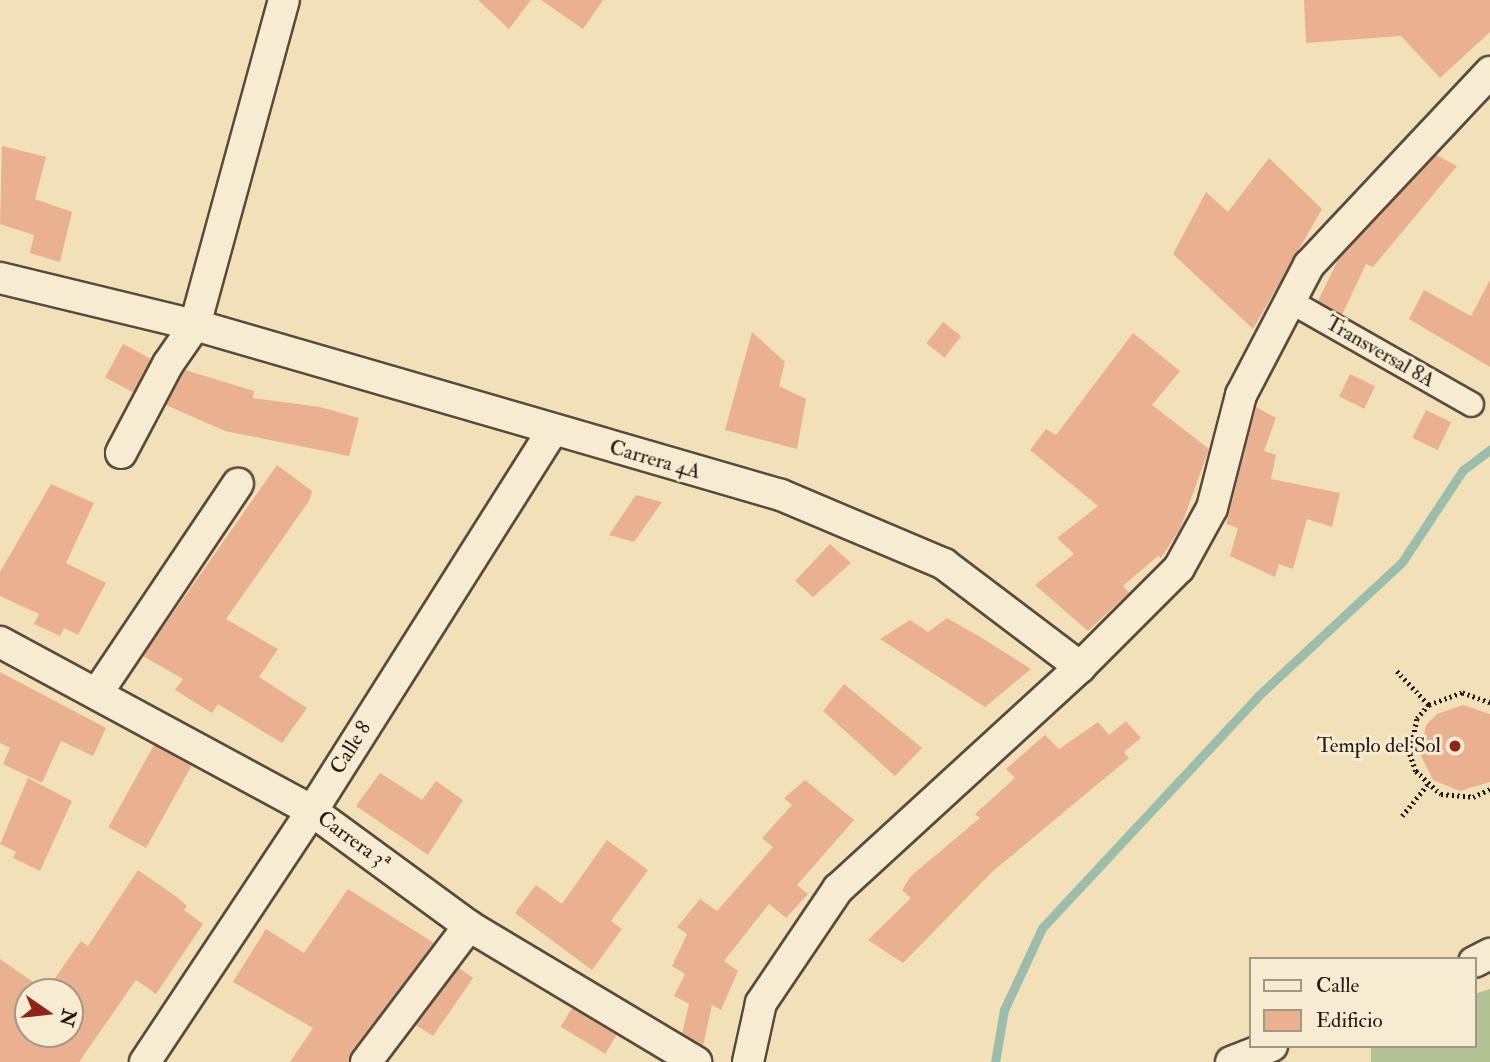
<!DOCTYPE html>
<meta charset="utf-8">
<style>
body{margin:0}
#map{position:relative;width:1490px;height:1062px;overflow:hidden;background:#f2e0b8;font-family:"IM FELL Double Pica",serif}
div>[style]{position:absolute}
.green>*{inset:0;background:#b4c394}
.stream>*{height:9px;margin:-4.5px;padding:0 4.5px;transform-origin:4.5px;border-radius:4.5px;background:#9cbdab}
.building>*{inset:0;background:#eab190;transform-origin:0 0}
.path>*{height:4.5px;margin-top:-2.25px;transform-origin:0;background:repeating-linear-gradient(90deg,#261913 0 2px,transparent 0 5.5px)}
.roads{filter:drop-shadow(2px 0 #594b3c) drop-shadow(-2px 0 #594b3c) drop-shadow(0 2px #594b3c) drop-shadow(0 -2px #594b3c)}
.pedestrian>*{height:23px;margin:-11.5px;padding:0 11.5px;transform-origin:11.5px;border-radius:11.5px;background:#f7ebd1}
.minor>*{height:30px;margin:-15px;padding:0 15px;transform-origin:15px;border-radius:15px;background:#f7ebd1}
.dots>*{width:19px;height:19px;translate:-50% -50%;box-sizing:border-box;border:4px solid #f7ebd1;border-radius:50%}
span{translate:-50% -50%;white-space:nowrap;text-align:center;line-height:1.15;-webkit-text-stroke:6px #f7ebd1;paint-order:stroke}
.street-label{font-size:21px;color:#261913}
.poi-label{font-size:21px;color:#261913}
.right{translate:-100% -50%;text-align:right}
.legend{position:absolute;left:1249px;top:957px;width:228px;height:91px;box-sizing:border-box;background:#f7ebd1;border:2px solid #a39785;margin:0;padding:9px 12px;list-style:none;font-size:21px;color:#261913}
.legend li{display:flex;align-items:center;gap:14px;height:35px}
.legend b{width:35px;border:2px solid #a39785}
.north{position:absolute;left:14px;top:978px;width:70px;height:70px;box-sizing:border-box;background:#f7ebd1;border:2px solid #a39785;border-radius:50%;rotate:104deg;font-size:19px;font-weight:700;line-height:28px;text-align:center;color:#261913}
.north::after{content:'';display:block;margin:auto;width:24px;height:32px;background:#8f2418;clip-path:polygon(50% 0,100% 100%,50% 72%,0 100%)}
</style>
<div id="map">
<div class="green">
<i style="clip-path:polygon(1490px 989px,1490px 1062px,1371px 1062px,1371px 1046px,1474px 1046px,1474px 994px)"></i>
</div>
<div class="stream">
<i style="left:995px;top:1062px;width:53px;rotate:-80.2deg"></i>
<i style="left:1004px;top:1010px;width:90px;rotate:-65.1deg"></i>
<i style="left:1042px;top:928px;width:318px;rotate:-47deg"></i>
<i style="left:1259px;top:695px;width:195px;rotate:-42.9deg"></i>
<i style="left:1402px;top:562px;width:110px;rotate:-56.5deg"></i>
<i style="left:1463px;top:470px;width:34px;rotate:-37deg"></i>
</div>
<div class="building">
<i style="clip-path:polygon(478px 0,531px 0,509px 29px)"></i>
<i style="clip-path:polygon(541px 0,603px 0,583px 29px)"></i>
<i style="clip-path:polygon(1304px 0,1490px 0,1490px 32px,1440px 78px,1401px 36px,1306px 43px)"></i>
<i style="clip-path:polygon(2px 146px,46px 157px,35px 199px,72px 212px,60px 262px,30px 253px,34px 235px,0 224px)"></i>
<i style="clip-path:polygon(1436px 155px,1457px 166px,1373px 267px,1366px 264px,1342px 315px,1318px 301px,1338px 260px)"></i>
<i style="clip-path:polygon(1269px 158px,1322px 209px,1253px 329px,1173px 254px,1206px 192px,1228px 212px)"></i>
<i style="clip-path:polygon(1490px 280px,1490px 367px,1409px 319px,1424px 290px,1471px 316px)"></i>
<i style="left:943px;top:322px;width:23px;height:27px;rotate:38deg"></i>
<i style="clip-path:polygon(752px 332px,785px 362px,779px 386px,806px 399px,797px 449px,725px 430px)"></i>
<i style="clip-path:polygon(1133px 333px,1180px 371px,1152px 405px,1209px 449px,1180px 529px,1161px 558px,1158px 556px,1123px 586px,1129px 593px,1088px 631px,1035px 585px,1074px 554px,1057px 538px,1098px 506px,1030px 450px,1046px 429px,1056px 435px)"></i>
<i style="left:123px;top:344px;width:32px;height:38px;rotate:28deg"></i>
<i style="clip-path:polygon(185px 370px,254px 391px,253px 398px,320px 407px,359px 418px,349px 456px,225px 431px,166px 405px)"></i>
<i style="left:1350px;top:374px;width:28px;height:25px;rotate:26deg"></i>
<i style="clip-path:polygon(1256px 407px,1276px 418px,1264px 451px,1276px 455px,1271px 479px,1340px 493px,1332px 527px,1307px 519px,1293px 569px,1279px 564px,1275px 577px,1230px 556px,1238px 528px,1226px 524px)"></i>
<i style="left:1426px;top:410px;width:28px;height:31px;rotate:26deg"></i>
<i style="clip-path:polygon(277px 465px,312px 491px,309px 501px,226px 619px,278px 649px,259px 677px,307px 708px,282px 743px,218px 704px,212px 713px,175px 690px,183px 679px,143px 656px)"></i>
<i style="clip-path:polygon(51px 484px,94px 503px,66px 563px,106px 583px,78px 635px,64px 628px,60px 636px,34px 624px,39px 614px,0 596px,0 572px)"></i>
<i style="clip-path:polygon(636px 495px,662px 502px,634px 542px,609px 535px)"></i>
<i style="clip-path:polygon(830px 544px,851px 563px,813px 597px,795px 581px)"></i>
<i style="clip-path:polygon(947px 618px,982px 638px,1031px 669px,985px 707px,880px 639px,910px 620px,928px 632px)"></i>
<i style="clip-path:polygon(0 672px,106px 728px,93px 756px,61px 741px,42px 783px,3px 764px,10px 748px,0 743px)"></i>
<i style="clip-path:polygon(844px 684px,922px 748px,895px 776px,823px 711px)"></i>
<i style="clip-path:polygon(1463px 705px,1490px 714px,1490px 782px,1460px 791px,1433px 780px,1420px 754px,1426px 725px,1437px 714px)"></i>
<i style="clip-path:polygon(1126px 721px,1141px 738px,1124px 752px,1129px 758px,992px 872px,903px 963px,868px 940px,911px 898px,902px 890px,911px 876px,980px 818px,975px 814px,1015px 778px,1006px 769px,1032px 746px,1045px 735px,1059px 749px,1098px 722px,1109px 735px)"></i>
<i style="left:154px;top:745px;width:43px;height:94px;rotate:29deg"></i>
<i style="clip-path:polygon(380px 773px,422px 800px,436px 781px,463px 800px,428px 855px,356px 806px)"></i>
<i style="clip-path:polygon(28px 778px,72px 801px,40px 871px,13px 858px,16px 852px,0 844px)"></i>
<i style="clip-path:polygon(805px 780px,854px 820px,797px 885px,808px 894px,786px 918px,769px 904px,724px 961px,738px 971px,721px 1010px,712px 1005px,703px 1046px,682px 1033px,689px 1004px,674px 996px,685px 974px,672px 966px,687px 934px,677px 927px,700px 899px,717px 911px,773px 847px,762px 838px,792px 805px,784px 798px)"></i>
<i style="clip-path:polygon(607px 840px,648px 870px,611px 921px,622px 929px,592px 970px,515px 913px,536px 885px,562px 904px)"></i>
<i style="clip-path:polygon(evenodd,138px 870px,178px 898px,187px 906px,184px 910px,203px 924px,156px 994px,136px 980px,79px 1062px,0 1062px,0 959px,46px 991px,81px 941px,88px 946px,138px 870px,28px 992px,70px 992px,70px 1034px,28px 1034px,28px 992px)"></i>
<i style="clip-path:polygon(348px 889px,434px 943px,352px 1051px,349px 1062px,290px 1062px,313px 1028px,233px 982px,266px 929px,304px 953px)"></i>
<i style="clip-path:polygon(459px 968px,473px 978px,433px 1036px,416px 1025px)"></i>
<i style="left:572px;top:1008px;width:52px;height:22px;rotate:31deg"></i>
</div>
<div class="path">
<i style="left:1397px;top:671px;width:47px;rotate:46.7deg"></i>
<i style="left:1490px;top:703px;width:30px;rotate:-160deg"></i>
<i style="left:1462px;top:693px;width:35px;rotate:160deg"></i>
<i style="left:1429px;top:705px;width:18px;rotate:131deg"></i>
<i style="left:1417px;top:719px;width:36px;rotate:101deg"></i>
<i style="left:1410px;top:754px;width:18px;rotate:71deg"></i>
<i style="left:1416px;top:771px;width:34px;rotate:43deg"></i>
<i style="left:1441px;top:794px;width:32px;rotate:5deg"></i>
<i style="left:1473px;top:797px;width:19px;rotate:-25deg"></i>
<i style="left:1402px;top:816px;width:40px;rotate:-51deg"></i>
</div>
<div class="roads">
<div class="pedestrian">
<i style="left:1290px;top:301px;width:208px;rotate:29.6deg"></i>
</div>
<div class="minor">
<i style="left:0;top:278px;width:201px;rotate:13.6deg"></i>
<i style="left:195px;top:325px;width:610px;rotate:16.18deg"></i>
<i style="left:781px;top:495px;width:177px;rotate:22.9deg"></i>
<i style="left:944px;top:564px;width:171px;rotate:37.1deg"></i>
<i style="left:121px;top:453px;width:101px;rotate:-62.2deg"></i>
<i style="left:168px;top:364px;width:47px;rotate:-55.3deg"></i>
<i style="left:195px;top:325px;width:337px;rotate:-74.7deg"></i>
<i style="left:0;top:642px;width:355px;rotate:28.4deg"></i>
<i style="left:312px;top:811px;width:195px;rotate:36.2deg"></i>
<i style="left:469px;top:926px;width:265px;rotate:30.9deg"></i>
<i style="left:98px;top:692px;width:251px;rotate:-56.1deg"></i>
<i style="left:1474px;top:962px;width:18px;rotate:-27deg"></i>
<i style="left:145px;top:1062px;width:301px;rotate:-56.4deg"></i>
<i style="left:312px;top:811px;width:449px;rotate:-57.7deg"></i>
<i style="left:366px;top:1062px;width:171px;rotate:-52.9deg"></i>
<i style="left:748px;top:1062px;width:60px;rotate:-77.6deg"></i>
<i style="left:761px;top:1003px;width:138px;rotate:-56deg"></i>
<i style="left:838px;top:889px;width:328px;rotate:-42.5deg"></i>
<i style="left:1080px;top:667px;width:140px;rotate:-45deg"></i>
<i style="left:1179px;top:568px;width:68px;rotate:-61.2deg"></i>
<i style="left:1212px;top:508px;width:117px;rotate:-75.6deg"></i>
<i style="left:1241px;top:395px;width:147px;rotate:-62.4deg"></i>
<i style="left:1309px;top:265px;width:265px;rotate:-46.8deg"></i>
<i style="left:1231px;top:1062px;width:44px;rotate:-21.3deg"></i>
</div>
</div>
<div class="dots">
<i style="left:1455px;top:746px;background:#8f2418"></i>
</div>
<div class="street-label">
<span style="left:1380px;top:352px;rotate:30deg">Transversal 8A</span>
<span style="left:655px;top:460px;rotate:16deg">Carrera 4A</span>
<span style="left:351px;top:748px;rotate:-58deg">Calle 8</span>
<span style="left:354px;top:841px;rotate:36deg">Carrera 3ª</span>
</div>
<div class="poi-label">
<span class="right" style="left:1441px;top:746px">Templo del Sol</span>
</div>
<ul class="legend">
<li><b style="height:9px;background:#f7ebd1"></b>Calle</li>
<li><b style="height:19px;background:#eab190"></b>Edificio</li>
</ul>
<div class="north">N</div>
</div>
